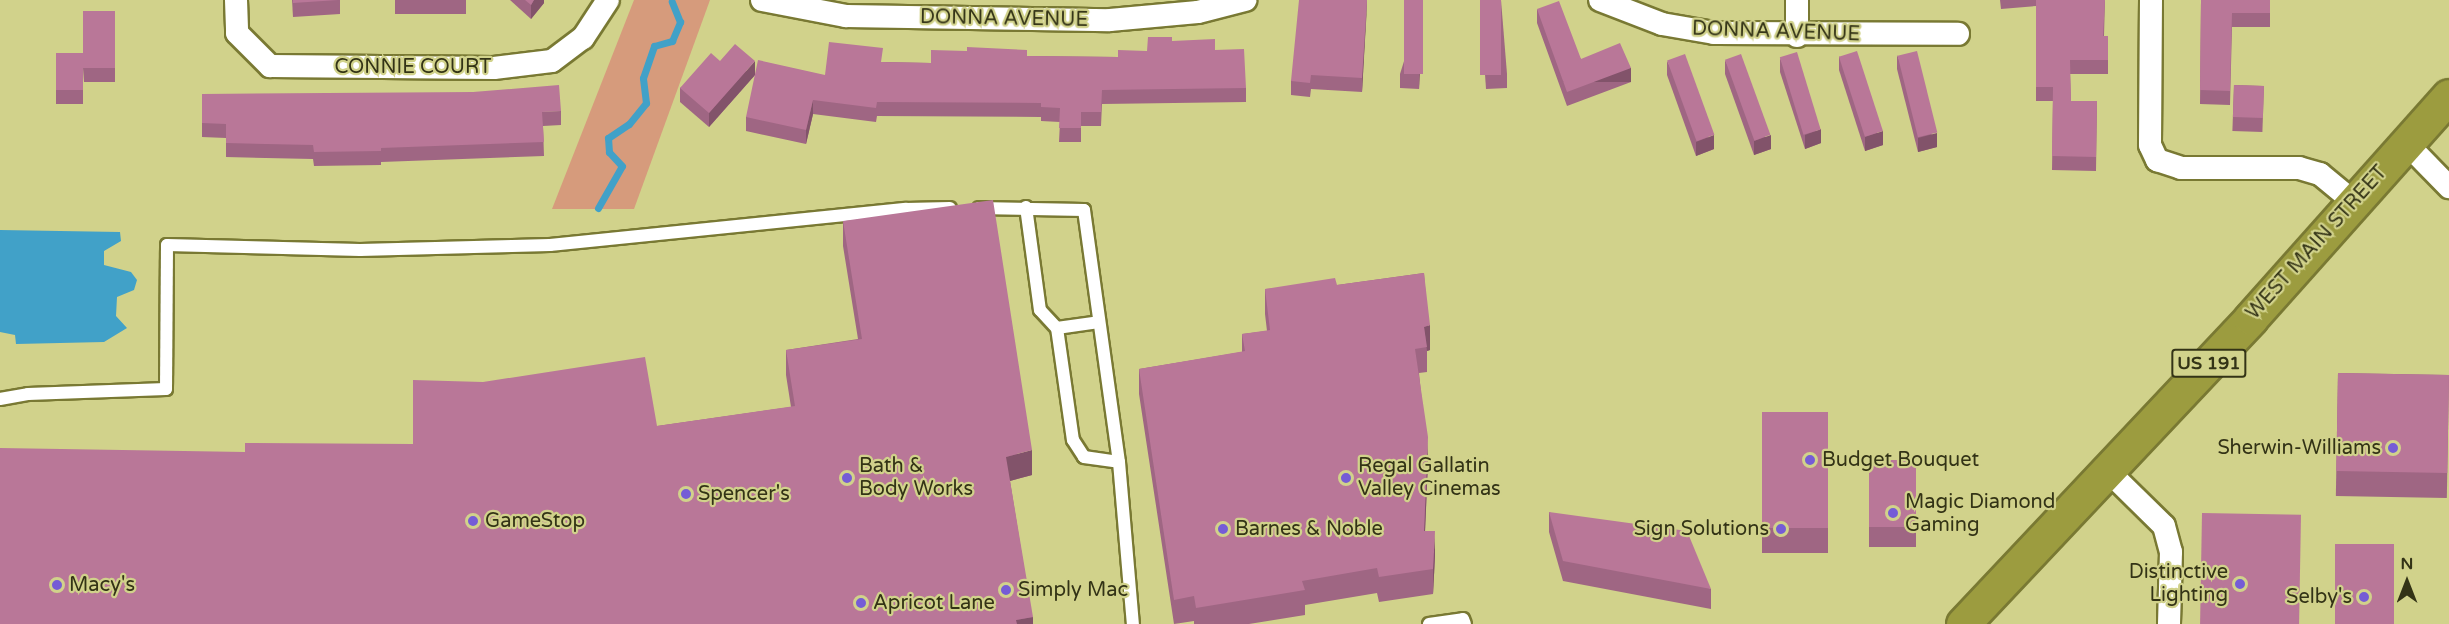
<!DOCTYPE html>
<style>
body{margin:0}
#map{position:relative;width:2449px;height:624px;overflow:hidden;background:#d1d28b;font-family:"Varela Round",sans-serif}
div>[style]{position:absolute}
.green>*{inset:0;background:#d69b7c}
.water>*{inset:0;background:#41a1c8}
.stream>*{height:7px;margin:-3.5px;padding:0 3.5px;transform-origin:3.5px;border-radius:3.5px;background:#41a1c8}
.roads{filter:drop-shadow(2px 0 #797933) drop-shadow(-2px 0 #797933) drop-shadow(0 2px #797933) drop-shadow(0 -2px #797933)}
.lane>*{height:12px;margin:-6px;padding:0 6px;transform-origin:6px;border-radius:6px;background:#fff}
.street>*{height:22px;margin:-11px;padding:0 11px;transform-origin:11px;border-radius:11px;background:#fff}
.highway>*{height:33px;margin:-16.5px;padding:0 16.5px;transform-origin:16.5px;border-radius:16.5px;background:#9c9c3f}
.wall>*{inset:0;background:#9f6683;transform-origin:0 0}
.shaded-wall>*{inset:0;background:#82536a;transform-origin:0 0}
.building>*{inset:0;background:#b97798;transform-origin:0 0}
.dots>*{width:16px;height:16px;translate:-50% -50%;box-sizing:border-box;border:3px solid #d1d28b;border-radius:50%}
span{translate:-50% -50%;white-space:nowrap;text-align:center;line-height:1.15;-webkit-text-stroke:4.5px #d1d28b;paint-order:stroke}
.shield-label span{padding:2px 4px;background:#d1d28b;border:2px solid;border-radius:4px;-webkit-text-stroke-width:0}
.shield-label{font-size:18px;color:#333316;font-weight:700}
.street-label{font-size:20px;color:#333316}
.poi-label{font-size:20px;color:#333316}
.right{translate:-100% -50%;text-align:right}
.left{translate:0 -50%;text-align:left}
.north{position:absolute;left:2377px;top:552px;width:60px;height:60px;-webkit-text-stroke:4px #d1d28b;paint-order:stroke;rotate:0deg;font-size:16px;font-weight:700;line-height:24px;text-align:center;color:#333316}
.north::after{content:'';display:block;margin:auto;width:21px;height:27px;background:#333316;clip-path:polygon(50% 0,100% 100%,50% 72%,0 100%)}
</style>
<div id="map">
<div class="green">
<i style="clip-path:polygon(634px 0,710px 0,634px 209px,552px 209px)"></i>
</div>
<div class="water">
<i style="clip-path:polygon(0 230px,120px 232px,121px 241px,104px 251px,104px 265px,131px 272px,137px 280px,134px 290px,117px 297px,116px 316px,127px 328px,104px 342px,16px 344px,15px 335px,0 332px)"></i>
</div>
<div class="stream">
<i style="left:598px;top:208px;width:48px;rotate:-60.3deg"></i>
<i style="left:622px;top:166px;width:19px;rotate:-133deg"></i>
<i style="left:609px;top:152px;width:14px;rotate:-94deg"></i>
<i style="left:608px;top:138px;width:25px;rotate:-34deg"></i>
<i style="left:629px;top:124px;width:27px;rotate:-51deg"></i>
<i style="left:646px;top:103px;width:25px;rotate:-97deg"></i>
<i style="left:643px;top:78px;width:34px;rotate:-71deg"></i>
<i style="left:654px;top:46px;width:19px;rotate:-16deg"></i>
<i style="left:672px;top:41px;width:21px;rotate:-67deg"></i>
<i style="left:680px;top:22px;width:22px;rotate:-112deg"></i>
</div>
<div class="roads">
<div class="lane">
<i style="left:1026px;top:207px;width:104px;rotate:82.3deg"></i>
<i style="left:1040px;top:310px;width:25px;rotate:47deg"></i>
<i style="left:1057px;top:328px;width:42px;rotate:-8.1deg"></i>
<i style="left:979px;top:208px;width:105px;rotate:1.1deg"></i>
<i style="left:1084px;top:210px;width:254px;rotate:82.1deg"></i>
<i style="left:1119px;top:462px;width:163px;rotate:85.1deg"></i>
<i style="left:1057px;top:328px;width:113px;rotate:81.9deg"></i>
<i style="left:1073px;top:440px;width:20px;rotate:57deg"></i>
<i style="left:1084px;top:457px;width:35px;rotate:8deg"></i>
<i style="left:0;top:399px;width:28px;rotate:-10deg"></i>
<i style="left:28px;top:394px;width:138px;rotate:-2.1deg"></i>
<i style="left:166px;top:389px;width:144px;rotate:-89.6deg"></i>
<i style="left:167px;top:245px;width:193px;rotate:1.5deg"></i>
<i style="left:360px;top:250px;width:190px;rotate:-1.5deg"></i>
<i style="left:550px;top:245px;width:358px;rotate:-5.8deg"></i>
<i style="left:906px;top:209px;width:44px;rotate:-1.3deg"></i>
<i style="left:1429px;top:624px;width:34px;rotate:-8deg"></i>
<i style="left:1463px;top:619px;width:5px;rotate:68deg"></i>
</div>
<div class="street">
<i style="left:236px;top:0;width:33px;rotate:88deg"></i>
<i style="left:237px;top:33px;width:47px;rotate:45deg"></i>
<i style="left:270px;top:66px;width:224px;rotate:0.5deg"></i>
<i style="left:494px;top:68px;width:58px;rotate:-6.9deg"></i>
<i style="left:552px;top:61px;width:39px;rotate:-37deg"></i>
<i style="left:583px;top:38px;width:45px;rotate:-56.7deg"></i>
<i style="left:762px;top:0;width:86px;rotate:10.8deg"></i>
<i style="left:846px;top:16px;width:264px;rotate:0.9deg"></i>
<i style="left:1110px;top:20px;width:88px;rotate:-5.2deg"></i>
<i style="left:1198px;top:12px;width:49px;rotate:-14.3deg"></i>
<i style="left:1600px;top:0;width:66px;rotate:21.2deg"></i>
<i style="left:1662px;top:24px;width:53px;rotate:9.8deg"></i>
<i style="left:1714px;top:33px;width:244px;rotate:0.2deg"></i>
<i style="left:1797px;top:0;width:36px;rotate:90deg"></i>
<i style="left:2151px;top:0;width:145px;rotate:90.4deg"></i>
<i style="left:2150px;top:145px;width:17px;rotate:65deg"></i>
<i style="left:2157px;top:160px;width:25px;rotate:18deg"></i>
<i style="left:2181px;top:168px;width:118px"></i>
<i style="left:2299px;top:168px;width:22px;rotate:16deg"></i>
<i style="left:2320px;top:174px;width:44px;rotate:39.5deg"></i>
<i style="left:2406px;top:143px;width:62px;rotate:45.7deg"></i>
<i style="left:2108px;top:471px;width:78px;rotate:44.5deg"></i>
<i style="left:2164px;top:526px;width:27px;rotate:75deg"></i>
<i style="left:2171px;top:552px;width:72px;rotate:91.6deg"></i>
</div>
<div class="highway">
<i style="left:1963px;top:624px;width:420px;rotate:-46.7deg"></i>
<i style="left:2251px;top:318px;width:297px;rotate:-48.3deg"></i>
</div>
</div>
<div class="wall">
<i style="clip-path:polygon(292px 0,340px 0,340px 14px,293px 17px)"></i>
<i style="left:395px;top:0;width:71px;height:14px"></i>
<i style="clip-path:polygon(510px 0,544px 0,544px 3px,531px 19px)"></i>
<i style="clip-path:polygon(1367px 0,1362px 92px,1311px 89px,1310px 97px,1291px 95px,1291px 81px,1346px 1px)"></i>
<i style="clip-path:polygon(1423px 0,1419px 89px,1400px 88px,1400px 74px)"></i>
<i style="clip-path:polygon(1480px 0,1501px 0,1507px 74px,1507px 88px,1486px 89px)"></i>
<i style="clip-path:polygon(2000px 0,2105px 0,2104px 36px,2108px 36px,2108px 74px,2070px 74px,2071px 101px,2097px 101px,2096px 171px,2052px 170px,2053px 101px,2036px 101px,2036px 6px,2001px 9px)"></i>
<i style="clip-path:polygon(2201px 0,2270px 0,2270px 27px,2232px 27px,2230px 105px,2200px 104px)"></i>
<i style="clip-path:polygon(1537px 9px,1581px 59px,1631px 82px,1567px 106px,1537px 23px)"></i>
<i style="clip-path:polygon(115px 11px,115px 82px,84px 82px,83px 68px,83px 104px,56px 104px,56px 53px,83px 53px)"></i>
<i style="clip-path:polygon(1172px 41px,1215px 50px,1246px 88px,1246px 102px,1102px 104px,1101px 126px,1081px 126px,1081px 142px,1059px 142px,1060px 122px,1041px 121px,1041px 117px,877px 116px,876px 122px,813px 114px,806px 144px,746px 131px,746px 117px,825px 75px,883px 62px,931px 63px,1027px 56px,1118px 57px,1147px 51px)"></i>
<i style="clip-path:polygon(1897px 55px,1937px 147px,1918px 152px,1897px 69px)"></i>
<i style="clip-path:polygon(1839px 56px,1883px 145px,1865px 151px,1839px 70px)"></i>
<i style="clip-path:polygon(1780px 58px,1821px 143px,1805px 149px,1780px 72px)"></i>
<i style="clip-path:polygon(1725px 60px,1771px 149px,1754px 155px,1725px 74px)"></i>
<i style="clip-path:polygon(720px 61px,755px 75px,709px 127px,680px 102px,680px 88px)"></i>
<i style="clip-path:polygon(1667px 61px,1714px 149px,1696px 156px,1667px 75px)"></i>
<i style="left:2234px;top:85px;width:30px;height:46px;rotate:2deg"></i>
<i style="clip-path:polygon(561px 111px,561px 125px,543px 126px,544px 156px,381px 162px,381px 165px,314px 166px,313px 159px,226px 157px,226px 138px,202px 137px,202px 123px)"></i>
<i style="clip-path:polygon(843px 221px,1032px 475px,1010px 481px,1033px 624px,245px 452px,413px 444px,657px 426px,791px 407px,786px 375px,786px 350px,858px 339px,843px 246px)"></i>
<i style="clip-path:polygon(1424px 273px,1430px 350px,1427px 351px,1427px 372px,1419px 373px,1428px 462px,1425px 531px,1435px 556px,1433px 594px,1379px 602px,1377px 593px,1305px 605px,1305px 615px,1249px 624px,1194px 624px,1194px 621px,1174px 624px,1139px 394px,1139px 369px,1242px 352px,1242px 334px,1267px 331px,1265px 314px,1265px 289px,1337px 285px)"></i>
<i style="left:2338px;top:373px;width:111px;height:123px;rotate:1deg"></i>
<i style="left:1762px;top:412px;width:66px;height:141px"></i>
<i style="left:1869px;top:460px;width:47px;height:87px"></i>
<i style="clip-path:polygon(1549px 512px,1711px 589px,1711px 609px,1563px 581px,1549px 532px)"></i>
</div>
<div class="shaded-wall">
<i style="clip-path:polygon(534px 0,544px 0,544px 3px,531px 19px,531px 5px)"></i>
<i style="clip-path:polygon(1367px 0,1367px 6px,1362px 92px,1362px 78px)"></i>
<i style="clip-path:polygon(1423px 0,1423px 4px,1419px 89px,1419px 75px)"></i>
<i style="clip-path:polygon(755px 61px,755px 75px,709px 127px,709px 113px)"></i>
<i style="left:1631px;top:68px;width:14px;height:68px;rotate:90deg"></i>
<i style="clip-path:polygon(813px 100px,813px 114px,806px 144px,806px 130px)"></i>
<i style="clip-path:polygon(1821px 129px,1821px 143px,1805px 149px,1805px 135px)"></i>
<i style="clip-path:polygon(1883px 131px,1883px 145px,1865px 151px,1865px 137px)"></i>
<i style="clip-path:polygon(1937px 133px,1937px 147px,1918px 152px,1918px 138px)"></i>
<i style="clip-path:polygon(1714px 135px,1714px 149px,1696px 156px,1696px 142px)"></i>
<i style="clip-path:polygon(1771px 135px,1771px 149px,1754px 155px,1754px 141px)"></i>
<i style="clip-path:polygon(1430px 325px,1430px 350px,1427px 351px,1424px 327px)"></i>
<i style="clip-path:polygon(1428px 437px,1428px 462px,1424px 556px,1424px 531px)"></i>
<i style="clip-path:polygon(1032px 450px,1032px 475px,1006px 482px,1006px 457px)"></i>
<i style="clip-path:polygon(1435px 531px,1435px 556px,1433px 594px,1433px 569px)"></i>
<i style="clip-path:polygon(1033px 617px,1033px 624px,1016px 624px,1016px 620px)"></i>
</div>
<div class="building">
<i style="clip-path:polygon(293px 0,338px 0,293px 3px)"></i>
<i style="clip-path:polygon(525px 0,534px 0,531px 5px)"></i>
<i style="clip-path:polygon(1299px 0,1367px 0,1362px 78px,1311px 75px,1310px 83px,1291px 81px)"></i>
<i style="left:1404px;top:0;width:19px;height:74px"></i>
<i style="left:1480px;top:0;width:21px;height:75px"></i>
<i style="clip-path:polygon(2036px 0,2105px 0,2103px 36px,2108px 36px,2108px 60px,2070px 60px,2071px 101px,2097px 101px,2096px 157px,2052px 156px,2053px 87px,2036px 87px)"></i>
<i style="clip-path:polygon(2201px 0,2270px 0,2270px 13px,2232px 13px,2230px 91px,2200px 90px)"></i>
<i style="clip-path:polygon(1559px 1px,1581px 59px,1620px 43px,1631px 68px,1567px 92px,1537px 9px)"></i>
<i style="left:83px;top:11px;width:32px;height:57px"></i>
<i style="clip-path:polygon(1148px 37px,1172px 37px,1172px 41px,1215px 39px,1215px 50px,1244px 49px,1246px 88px,1102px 90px,1101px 112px,1081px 112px,1081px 128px,1059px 128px,1060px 108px,1041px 107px,1041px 103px,877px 102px,876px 108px,813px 100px,806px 130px,746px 117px,758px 60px,825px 75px,829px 42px,883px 48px,881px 62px,931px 63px,931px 50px,967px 51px,967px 47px,1027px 50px,1027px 56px,1118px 57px,1118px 50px,1147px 51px)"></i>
<i style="clip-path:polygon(735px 44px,755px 61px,709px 113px,680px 88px,711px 53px,720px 61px)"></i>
<i style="left:1857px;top:51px;width:84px;height:19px;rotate:72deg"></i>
<i style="left:1917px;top:51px;width:84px;height:20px;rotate:76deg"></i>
<i style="left:1797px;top:52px;width:81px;height:18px;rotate:73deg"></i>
<i style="left:56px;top:53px;width:27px;height:37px"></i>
<i style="left:1685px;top:54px;width:86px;height:19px;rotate:70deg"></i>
<i style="left:1741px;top:54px;width:86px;height:17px;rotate:70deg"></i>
<i style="clip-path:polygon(559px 85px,561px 111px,542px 112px,544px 142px,381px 148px,381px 151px,314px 152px,313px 145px,226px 143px,226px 124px,202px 123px,202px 94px,473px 92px)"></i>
<i style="left:2234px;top:85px;width:30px;height:32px;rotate:2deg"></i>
<i style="clip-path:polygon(993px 200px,1032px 450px,1006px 457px,1033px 617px,1016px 620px,1017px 624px,0 624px,0 448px,245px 452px,245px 443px,413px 444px,413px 380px,483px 382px,645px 357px,657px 426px,795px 406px,786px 350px,862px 339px,843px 221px)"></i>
<i style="clip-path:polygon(1424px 273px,1430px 325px,1424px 327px,1427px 347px,1415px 349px,1428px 437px,1424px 531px,1435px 531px,1433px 569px,1379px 577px,1377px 568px,1302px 581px,1305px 590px,1196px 608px,1194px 596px,1174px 600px,1139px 369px,1245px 351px,1242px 334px,1270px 330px,1265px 289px,1335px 278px,1337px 285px)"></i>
<i style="left:2338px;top:373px;width:111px;height:98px;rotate:1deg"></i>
<i style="left:1762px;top:412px;width:66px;height:116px"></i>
<i style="left:1869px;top:460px;width:47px;height:67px"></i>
<i style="clip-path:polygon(1549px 512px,1687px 531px,1711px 589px,1563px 561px)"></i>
<i style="left:2202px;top:513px;width:99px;height:111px;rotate:1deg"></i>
<i style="left:2335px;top:544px;width:59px;height:80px"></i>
</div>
<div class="dots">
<i style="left:2393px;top:448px;background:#755cd6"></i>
<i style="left:1810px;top:460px;background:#755cd6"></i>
<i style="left:847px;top:478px;background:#755cd6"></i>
<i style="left:1346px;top:478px;background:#755cd6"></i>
<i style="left:686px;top:494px;background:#755cd6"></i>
<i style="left:1893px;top:513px;background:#755cd6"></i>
<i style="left:473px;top:521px;background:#755cd6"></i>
<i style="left:1223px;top:529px;background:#755cd6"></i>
<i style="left:1781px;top:529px;background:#755cd6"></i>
<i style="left:2240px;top:584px;background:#755cd6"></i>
<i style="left:57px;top:585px;background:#755cd6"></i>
<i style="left:1006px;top:590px;background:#755cd6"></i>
<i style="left:2364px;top:597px;background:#755cd6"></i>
<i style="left:861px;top:603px;background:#755cd6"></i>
</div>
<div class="shield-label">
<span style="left:2209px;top:363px">US 191</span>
</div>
<div class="street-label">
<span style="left:1004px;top:19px;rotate:1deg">DONNA AVENUE</span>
<span style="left:1776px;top:32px;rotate:2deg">DONNA AVENUE</span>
<span style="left:413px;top:67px">CONNIE COURT</span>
<span style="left:2317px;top:243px;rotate:-48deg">WEST MAIN STREET</span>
</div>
<div class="poi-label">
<span class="right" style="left:2381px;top:448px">Sherwin-Williams</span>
<span class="left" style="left:1822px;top:460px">Budget Bouquet</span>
<span class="left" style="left:859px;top:478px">Bath &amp;<br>Body Works</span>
<span class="left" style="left:1358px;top:478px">Regal Gallatin<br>Valley Cinemas</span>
<span class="left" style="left:698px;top:494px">Spencer's</span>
<span class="left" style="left:1905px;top:514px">Magic Diamond<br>Gaming</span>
<span class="left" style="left:485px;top:521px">GameStop</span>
<span class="left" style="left:1235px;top:529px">Barnes &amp; Noble</span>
<span class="right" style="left:1769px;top:529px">Sign Solutions</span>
<span class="right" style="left:2228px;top:584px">Distinctive<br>Lighting</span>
<span class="left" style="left:69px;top:585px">Macy's</span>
<span class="left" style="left:1018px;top:590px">Simply Mac</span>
<span class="right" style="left:2352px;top:597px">Selby's</span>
<span class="left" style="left:873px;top:603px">Apricot Lane</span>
</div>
<div class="north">N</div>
</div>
